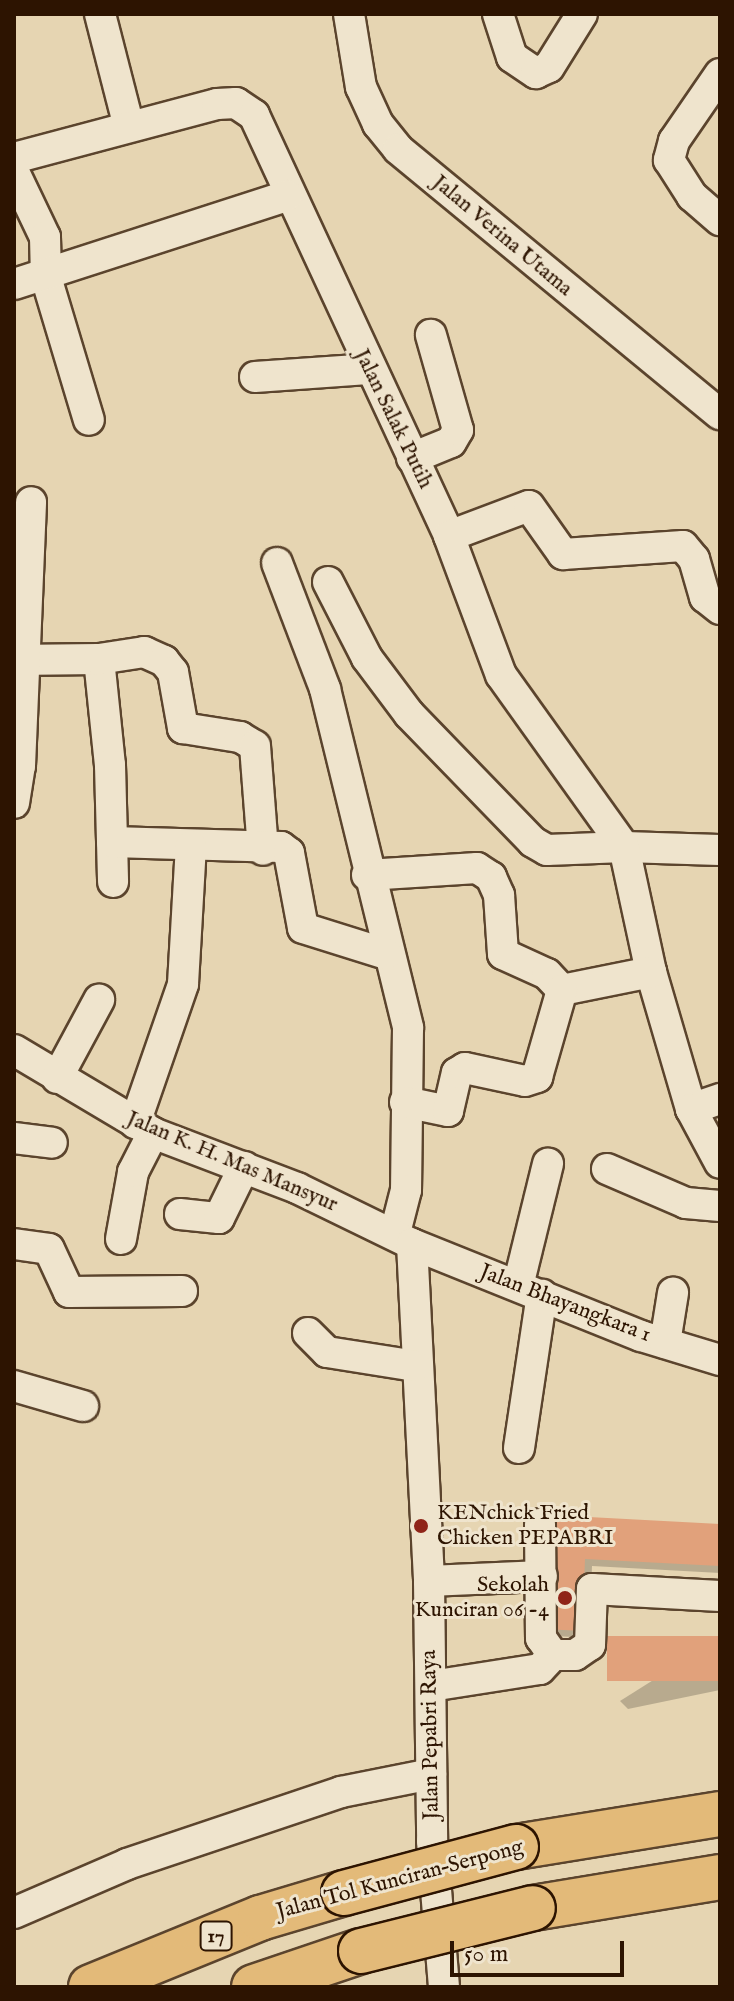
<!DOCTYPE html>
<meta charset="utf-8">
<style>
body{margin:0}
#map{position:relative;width:734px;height:2001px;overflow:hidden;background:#e6d5b2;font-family:"IM FELL English",serif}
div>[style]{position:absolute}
.shadow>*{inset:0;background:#0003}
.building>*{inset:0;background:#e1a17b;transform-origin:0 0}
.roads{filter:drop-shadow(2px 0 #5b442d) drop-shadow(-2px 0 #5b442d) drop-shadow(0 2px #5b442d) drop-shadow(0 -2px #5b442d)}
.minor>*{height:30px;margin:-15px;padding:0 15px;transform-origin:15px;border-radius:15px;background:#efe4cd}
.highway>*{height:44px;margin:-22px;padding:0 22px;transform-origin:22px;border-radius:22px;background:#e3ba79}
.bridges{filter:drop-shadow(2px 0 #2d1401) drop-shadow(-2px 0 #2d1401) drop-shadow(0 2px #2d1401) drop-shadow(0 -2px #2d1401)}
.highway-bridge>*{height:44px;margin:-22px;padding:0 22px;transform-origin:22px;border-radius:22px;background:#e3ba79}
.dots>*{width:22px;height:22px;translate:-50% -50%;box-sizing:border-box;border:4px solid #efe4cd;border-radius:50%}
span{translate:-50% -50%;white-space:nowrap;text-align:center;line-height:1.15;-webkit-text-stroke:6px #efe4cd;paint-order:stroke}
.shield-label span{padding:2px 6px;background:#efe4cd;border:2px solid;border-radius:6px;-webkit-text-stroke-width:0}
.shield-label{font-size:20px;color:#2d1401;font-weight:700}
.street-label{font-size:22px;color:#2d1401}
.poi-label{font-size:22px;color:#2d1401}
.left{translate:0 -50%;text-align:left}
.right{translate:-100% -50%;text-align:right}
.frame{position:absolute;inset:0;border:16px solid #2d1401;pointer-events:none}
.scale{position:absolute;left:450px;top:1941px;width:174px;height:36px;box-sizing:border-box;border:4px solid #2d1401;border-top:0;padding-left:10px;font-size:24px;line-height:28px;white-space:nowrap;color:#2d1401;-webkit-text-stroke:6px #efe4cd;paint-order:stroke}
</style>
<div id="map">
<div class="shadow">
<i style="clip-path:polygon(552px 1517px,720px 1526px,720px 1573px,592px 1566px,589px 1638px,555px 1636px)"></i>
<i style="clip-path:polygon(720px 1638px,720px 1690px,628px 1709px,620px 1701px)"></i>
</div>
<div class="building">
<i style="clip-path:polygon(551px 1515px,720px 1524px,720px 1566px,585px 1559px,582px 1631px,545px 1629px)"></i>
<i style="left:720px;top:1636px;width:45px;height:113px;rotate:90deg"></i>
</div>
<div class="roads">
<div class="minor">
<i style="left:100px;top:14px;width:113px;rotate:75.6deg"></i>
<i style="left:349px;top:14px;width:74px;rotate:80.7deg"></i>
<i style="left:361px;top:87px;width:41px;rotate:65.3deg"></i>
<i style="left:378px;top:124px;width:32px;rotate:51deg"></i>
<i style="left:398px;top:149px;width:417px;rotate:39.5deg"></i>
<i style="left:498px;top:14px;width:45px;rotate:72deg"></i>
<i style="left:512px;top:57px;width:29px;rotate:34deg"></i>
<i style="left:536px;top:73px;width:14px;rotate:-25deg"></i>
<i style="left:549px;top:67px;width:62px;rotate:-58.1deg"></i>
<i style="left:720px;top:74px;width:81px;rotate:124.5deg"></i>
<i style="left:674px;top:141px;width:20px;rotate:105deg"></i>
<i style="left:669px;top:160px;width:43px;rotate:57.4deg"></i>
<i style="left:692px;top:196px;width:37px;rotate:41deg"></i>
<i style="left:14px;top:158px;width:210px;rotate:-14.9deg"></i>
<i style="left:217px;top:104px;width:19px;rotate:-3deg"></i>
<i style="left:236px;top:103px;width:22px;rotate:34deg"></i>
<i style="left:254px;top:115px;width:464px;rotate:65.1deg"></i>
<i style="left:449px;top:536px;width:148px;rotate:69.5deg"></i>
<i style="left:501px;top:675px;width:211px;rotate:54.4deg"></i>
<i style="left:624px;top:847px;width:96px;rotate:1.8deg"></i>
<i style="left:14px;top:172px;width:72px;rotate:64.5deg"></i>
<i style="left:45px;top:237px;width:40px;rotate:88.6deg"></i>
<i style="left:46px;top:277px;width:149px;rotate:73.3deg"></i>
<i style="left:14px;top:284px;width:287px;rotate:-17.9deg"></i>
<i style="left:255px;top:377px;width:113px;rotate:-4deg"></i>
<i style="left:412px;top:458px;width:42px;rotate:-22.3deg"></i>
<i style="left:451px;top:442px;width:14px;rotate:-60deg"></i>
<i style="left:458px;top:430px;width:99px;rotate:-105.9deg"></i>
<i style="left:449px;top:536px;width:85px;rotate:-20.6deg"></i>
<i style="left:529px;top:506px;width:59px;rotate:54.7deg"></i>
<i style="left:563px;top:554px;width:120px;rotate:-3.8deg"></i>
<i style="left:683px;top:546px;width:17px;rotate:50deg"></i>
<i style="left:694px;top:559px;width:40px;rotate:74deg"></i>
<i style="left:705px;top:597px;width:19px;rotate:39deg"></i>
<i style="left:277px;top:563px;width:135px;rotate:69.1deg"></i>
<i style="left:325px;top:689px;width:349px;rotate:76.2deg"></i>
<i style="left:408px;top:1028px;width:162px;rotate:90.7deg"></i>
<i style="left:406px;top:1190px;width:44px;rotate:104.3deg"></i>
<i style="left:328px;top:582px;width:85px;rotate:62.8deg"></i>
<i style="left:367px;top:658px;width:70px;rotate:53.1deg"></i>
<i style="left:409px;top:714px;width:178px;rotate:45.9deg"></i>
<i style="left:533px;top:842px;width:16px;rotate:30deg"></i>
<i style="left:547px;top:850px;width:77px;rotate:-2.2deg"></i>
<i style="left:624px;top:847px;width:128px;rotate:77.8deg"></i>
<i style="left:651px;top:972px;width:143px;rotate:73.7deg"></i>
<i style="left:691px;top:1109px;width:31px;rotate:-19deg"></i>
<i style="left:99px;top:659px;width:107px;rotate:84.1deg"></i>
<i style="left:110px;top:765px;width:117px;rotate:88.5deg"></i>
<i style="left:14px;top:660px;width:85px;rotate:-0.7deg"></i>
<i style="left:99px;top:659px;width:46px;rotate:-8.8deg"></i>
<i style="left:144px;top:652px;width:22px;rotate:24deg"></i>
<i style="left:164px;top:661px;width:14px;rotate:51deg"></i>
<i style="left:173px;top:672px;width:57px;rotate:79.9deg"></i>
<i style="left:183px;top:728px;width:58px;rotate:9deg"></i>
<i style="left:240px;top:737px;width:17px;rotate:31deg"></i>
<i style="left:255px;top:746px;width:104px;rotate:85.6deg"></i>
<i style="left:14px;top:803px;width:37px;rotate:-81deg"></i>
<i style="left:20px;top:766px;width:264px;rotate:-87.6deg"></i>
<i style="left:112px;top:842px;width:169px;rotate:1.7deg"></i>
<i style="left:281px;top:847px;width:10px;rotate:37deg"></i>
<i style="left:289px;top:853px;width:76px;rotate:79.4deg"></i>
<i style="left:303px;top:928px;width:87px;rotate:17.4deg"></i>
<i style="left:367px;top:875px;width:110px;rotate:-3.6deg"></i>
<i style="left:477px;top:868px;width:17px;rotate:33deg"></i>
<i style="left:491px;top:877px;width:20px;rotate:66deg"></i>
<i style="left:499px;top:895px;width:59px;rotate:86.1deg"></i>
<i style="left:503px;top:954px;width:48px;rotate:24.4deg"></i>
<i style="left:547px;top:974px;width:22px;rotate:47deg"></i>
<i style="left:562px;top:990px;width:91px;rotate:-11.4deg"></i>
<i style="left:14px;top:1050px;width:162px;rotate:30.8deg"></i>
<i style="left:153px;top:1133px;width:154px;rotate:20.9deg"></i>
<i style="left:297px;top:1188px;width:128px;rotate:26deg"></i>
<i style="left:412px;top:1244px;width:247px;rotate:21.9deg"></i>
<i style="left:641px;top:1336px;width:83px;rotate:16.9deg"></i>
<i style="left:57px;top:1078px;width:89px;rotate:-61.7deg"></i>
<i style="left:405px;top:1102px;width:44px;rotate:11.8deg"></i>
<i style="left:448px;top:1111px;width:39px;rotate:-77deg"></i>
<i style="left:457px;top:1073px;width:9px;rotate:-32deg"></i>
<i style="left:465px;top:1068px;width:61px;rotate:12.2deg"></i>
<i style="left:525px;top:1081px;width:13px;rotate:-18deg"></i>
<i style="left:537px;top:1077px;width:91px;rotate:-74deg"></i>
<i style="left:691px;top:1109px;width:61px;rotate:61.8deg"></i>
<i style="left:135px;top:1123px;width:147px;rotate:-70.9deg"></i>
<i style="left:183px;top:984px;width:138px;rotate:-86.7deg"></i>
<i style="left:14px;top:1138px;width:38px;rotate:7deg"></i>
<i style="left:607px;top:1169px;width:86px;rotate:23.3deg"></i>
<i style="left:686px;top:1203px;width:34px;rotate:5deg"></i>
<i style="left:180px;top:1214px;width:39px;rotate:6deg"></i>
<i style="left:219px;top:1218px;width:57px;rotate:-63.9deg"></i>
<i style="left:121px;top:1239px;width:68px;rotate:-79.8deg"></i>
<i style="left:133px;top:1172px;width:44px;rotate:-62.9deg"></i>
<i style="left:14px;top:1244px;width:35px;rotate:8deg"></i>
<i style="left:49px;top:1249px;width:47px;rotate:65.1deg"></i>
<i style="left:69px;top:1292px;width:113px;rotate:-0.5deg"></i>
<i style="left:412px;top:1244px;width:337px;rotate:87.1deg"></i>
<i style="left:429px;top:1581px;width:260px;rotate:89.3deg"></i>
<i style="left:432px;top:1841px;width:146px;rotate:85.3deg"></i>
<i style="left:518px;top:1286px;width:126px;rotate:-76.2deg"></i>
<i style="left:308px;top:1333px;width:27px;rotate:45deg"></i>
<i style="left:327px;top:1352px;width:89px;rotate:9deg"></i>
<i style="left:665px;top:1343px;width:51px;rotate:-80.9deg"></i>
<i style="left:14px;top:1386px;width:72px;rotate:16.2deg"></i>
<i style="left:519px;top:1448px;width:155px;rotate:-81.5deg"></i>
<i style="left:540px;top:1524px;width:114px;rotate:89.5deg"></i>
<i style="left:541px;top:1638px;width:21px;rotate:55deg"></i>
<i style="left:553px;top:1655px;width:22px"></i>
<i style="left:575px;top:1655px;width:18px;rotate:-34deg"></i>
<i style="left:590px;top:1645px;width:56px;rotate:-88deg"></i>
<i style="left:592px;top:1589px;width:128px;rotate:3.1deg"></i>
<i style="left:429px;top:1581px;width:113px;rotate:-2.5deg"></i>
<i style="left:431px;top:1686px;width:110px;rotate:-8.9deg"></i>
<i style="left:540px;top:1669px;width:19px;rotate:-47deg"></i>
<i style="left:14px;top:1913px;width:123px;rotate:-23.4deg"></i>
<i style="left:127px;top:1864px;width:226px;rotate:-18.6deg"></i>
<i style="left:341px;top:1792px;width:92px;rotate:-11.3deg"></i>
</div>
<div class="highway">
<i style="left:516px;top:1847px;width:207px;rotate:-9.2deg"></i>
<i style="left:533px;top:1908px;width:190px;rotate:-9.4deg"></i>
<i style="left:91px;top:1987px;width:183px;rotate:-22.2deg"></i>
<i style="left:260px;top:1918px;width:88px;rotate:-16.6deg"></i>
<i style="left:254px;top:1987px;width:113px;rotate:-18.6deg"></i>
</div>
</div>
<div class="bridges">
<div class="highway-bridge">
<i style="left:344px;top:1893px;width:178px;rotate:-15deg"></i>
<i style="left:361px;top:1951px;width:177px;rotate:-14deg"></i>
</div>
</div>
<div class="dots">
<i style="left:421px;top:1526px;background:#8f2418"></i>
<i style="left:565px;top:1598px;background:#8f2418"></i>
</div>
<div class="shield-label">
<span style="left:216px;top:1936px">17</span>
</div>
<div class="street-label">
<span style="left:502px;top:236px;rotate:40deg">Jalan Verina Utama</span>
<span style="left:393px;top:419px;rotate:64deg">Jalan Salak Putih</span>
<span style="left:232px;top:1162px;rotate:23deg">Jalan K. H. Mas Mansyur</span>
<span style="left:565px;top:1304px;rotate:21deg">Jalan Bhayangkara 1</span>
<span style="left:431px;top:1735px;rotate:-91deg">Jalan Pepabri Raya</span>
<span style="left:400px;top:1880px;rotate:-15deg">Jalan Tol Kunciran–Serpong</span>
</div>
<div class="poi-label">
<span class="left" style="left:437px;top:1526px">KENchick Fried<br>Chicken PEPABRI</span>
<span class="right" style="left:549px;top:1598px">Sekolah<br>Kunciran 06 -4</span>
</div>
<div class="frame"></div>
<div class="scale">50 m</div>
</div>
